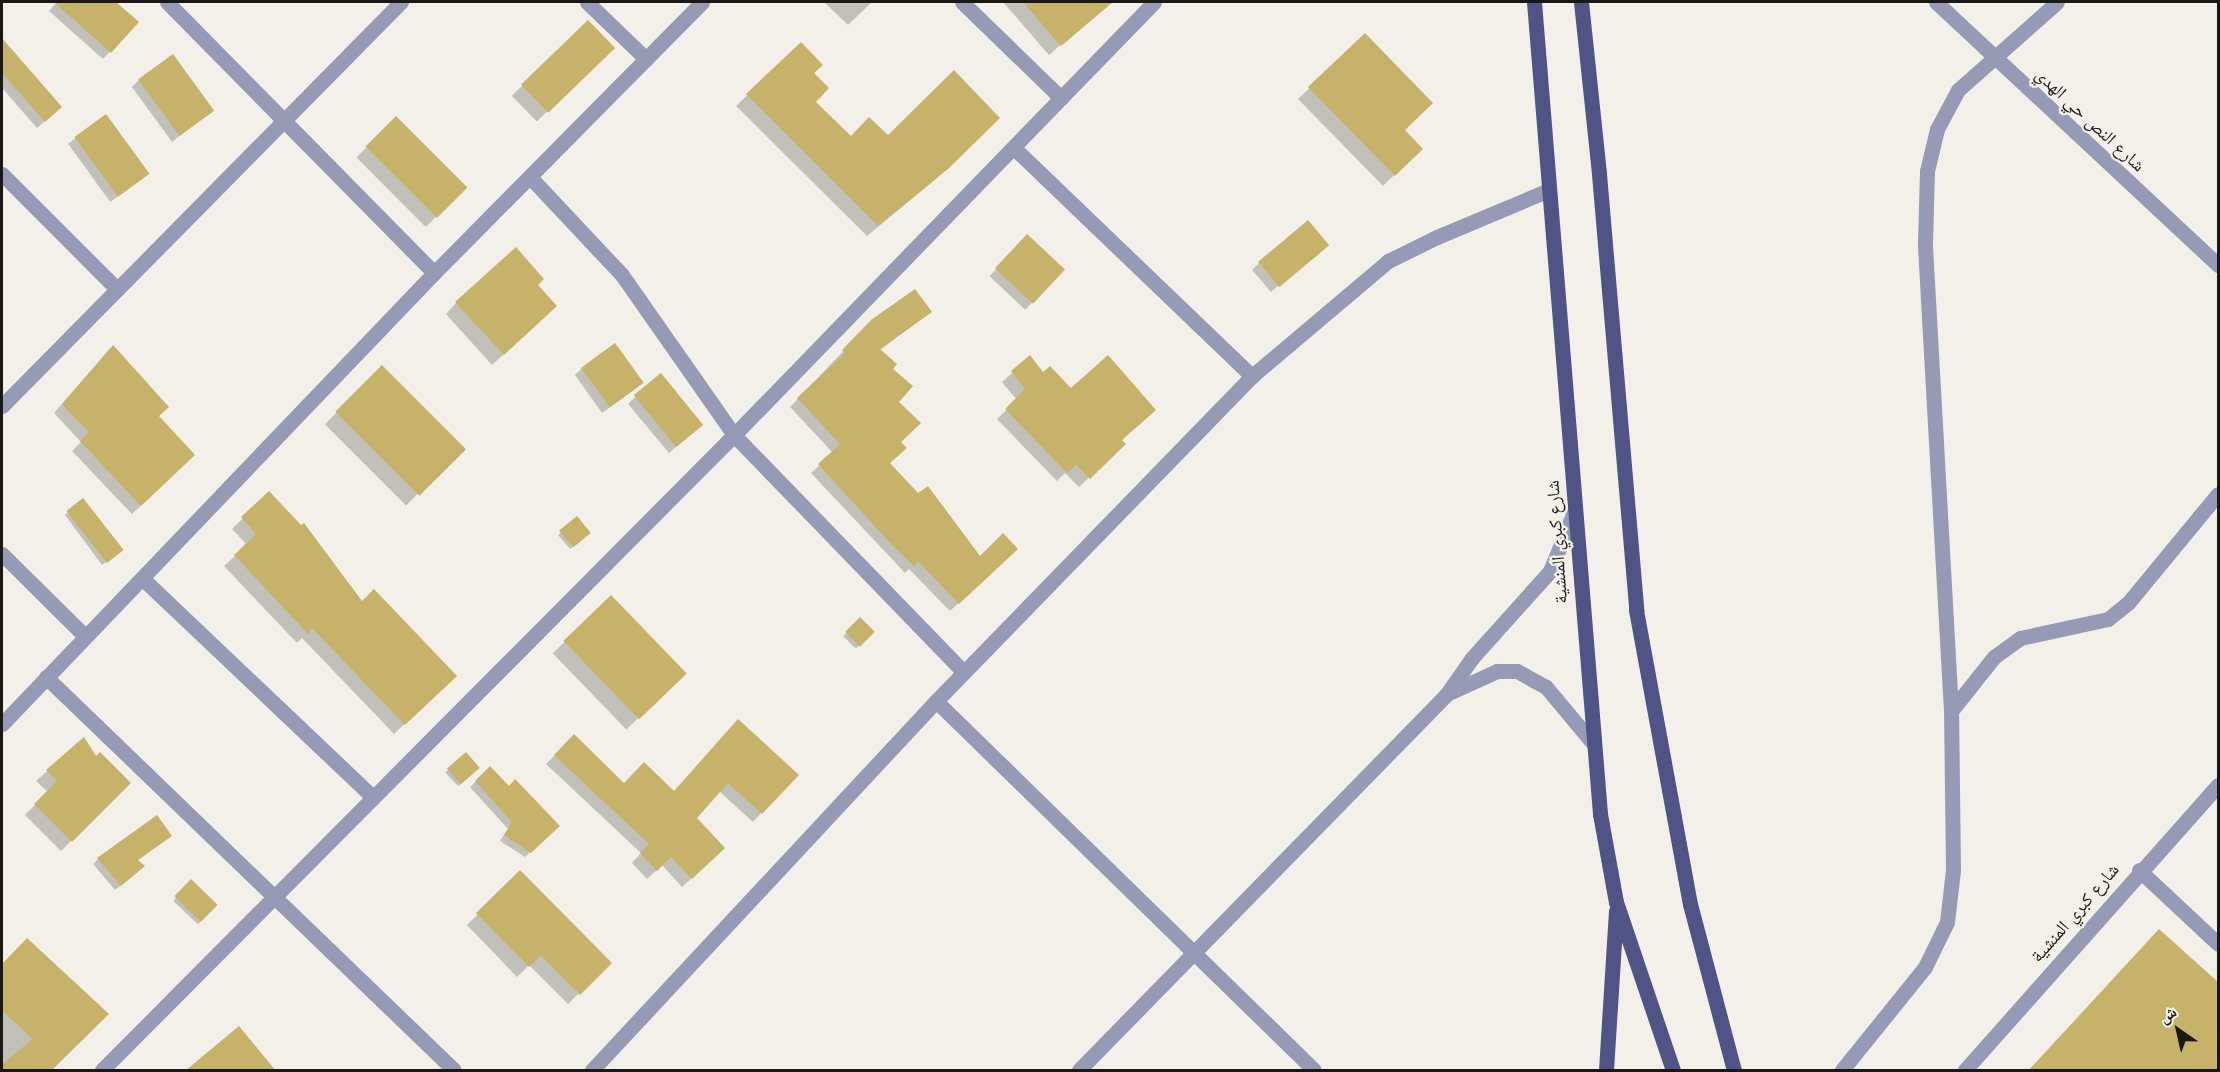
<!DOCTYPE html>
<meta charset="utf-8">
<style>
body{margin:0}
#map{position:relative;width:2220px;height:1072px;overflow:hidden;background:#f2f0e8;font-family:Jost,"Noto Naskh Arabic",sans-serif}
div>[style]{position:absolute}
.shadow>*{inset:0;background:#0003;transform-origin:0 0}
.building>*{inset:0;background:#c7b26a;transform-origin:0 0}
.minor>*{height:15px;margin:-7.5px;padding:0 7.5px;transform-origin:7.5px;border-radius:7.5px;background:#969ab7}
.major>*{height:15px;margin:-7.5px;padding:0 7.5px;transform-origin:7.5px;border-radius:7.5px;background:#4f5385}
span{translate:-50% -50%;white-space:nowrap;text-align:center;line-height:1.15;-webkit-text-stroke:4.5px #f2f0e8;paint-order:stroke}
.street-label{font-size:18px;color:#191815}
.frame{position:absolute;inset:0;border:3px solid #191815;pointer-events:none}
.north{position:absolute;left:2148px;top:1000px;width:60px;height:60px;-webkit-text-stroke:4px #f2f0e8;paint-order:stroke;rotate:326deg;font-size:16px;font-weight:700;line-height:24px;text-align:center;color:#191815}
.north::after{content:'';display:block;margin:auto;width:21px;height:27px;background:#191815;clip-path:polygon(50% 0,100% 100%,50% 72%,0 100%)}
</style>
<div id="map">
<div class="shadow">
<i style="clip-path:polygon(57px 2px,114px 2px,137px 22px,103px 59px,49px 11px)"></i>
<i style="clip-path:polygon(824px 2px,872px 2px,848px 25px)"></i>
<i style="clip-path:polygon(1003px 2px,1110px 2px,1049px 55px)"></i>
<i style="left:588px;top:22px;width:36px;height:106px;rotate:46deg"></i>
<i style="clip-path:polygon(1365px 35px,1403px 130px,1421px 149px,1383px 186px,1298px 99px)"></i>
<i style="clip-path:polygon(801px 44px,813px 73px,814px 102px,851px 138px,888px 137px,998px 118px,937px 178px,867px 236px,736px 106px)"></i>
<i style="clip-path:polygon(11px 52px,53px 114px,37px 128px,2px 88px,2px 61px)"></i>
<i style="clip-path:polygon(139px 80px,212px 111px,172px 142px,132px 87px)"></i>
<i style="left:106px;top:116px;width:72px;height:47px;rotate:54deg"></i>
<i style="left:396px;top:118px;width:98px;height:56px;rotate:45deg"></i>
<i style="left:1027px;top:236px;width:49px;height:55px;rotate:43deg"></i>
<i style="clip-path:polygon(1319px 252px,1271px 292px,1252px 270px,1259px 263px)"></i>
<i style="clip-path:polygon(536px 285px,544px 317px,492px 365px,446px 314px,456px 303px)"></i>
<i style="clip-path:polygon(930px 312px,879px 351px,890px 369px,897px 402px,899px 442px,888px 464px,979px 558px,1008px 557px,950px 611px,909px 569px,905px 573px,811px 473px,833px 453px,790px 407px,872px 321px)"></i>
<i style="clip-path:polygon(104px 356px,157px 416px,185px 464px,132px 514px,72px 451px,81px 442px,54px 413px)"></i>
<i style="clip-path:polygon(1030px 357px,1043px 374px,1124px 444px,1079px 487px,1065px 473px,1057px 481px,997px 419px,1017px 400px,1002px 382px)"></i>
<i style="left:382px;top:367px;width:115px;height:81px;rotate:45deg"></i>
<i style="clip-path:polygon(582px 368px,634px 390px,602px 413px,575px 375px)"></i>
<i style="clip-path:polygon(635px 397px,694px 432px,669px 453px,628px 404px)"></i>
<i style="clip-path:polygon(269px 493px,361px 603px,444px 686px,394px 734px,302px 638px,297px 643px,224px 566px,247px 545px,232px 529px)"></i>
<i style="clip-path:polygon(68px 512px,118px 553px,102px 565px,65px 515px)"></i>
<i style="clip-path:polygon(561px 532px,586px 536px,570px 549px,558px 535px)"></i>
<i style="left:611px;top:597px;width:106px;height:81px;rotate:46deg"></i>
<i style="left:860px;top:619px;width:18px;height:24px;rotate:45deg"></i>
<i style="clip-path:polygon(730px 730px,761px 813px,753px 822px,719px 791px,695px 818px,715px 857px,682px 887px,662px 865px,647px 879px,632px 863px,641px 853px,546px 764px,574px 736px,624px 785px,673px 793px)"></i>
<i style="clip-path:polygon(84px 739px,95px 758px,129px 783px,61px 851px,25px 815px,48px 792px,36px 781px)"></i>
<i style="left:465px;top:754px;width:19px;height:27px;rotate:47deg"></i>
<i style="clip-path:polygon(490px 768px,508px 788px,558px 826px,525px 857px,500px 841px,508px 829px,470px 787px)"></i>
<i style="clip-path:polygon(170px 836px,137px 861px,138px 871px,115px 890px,93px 864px,98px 859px)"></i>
<i style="clip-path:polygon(520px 872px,610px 963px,568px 1004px,529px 965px,517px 977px,467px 925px)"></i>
<i style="left:191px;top:882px;width:34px;height:26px;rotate:43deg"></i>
<i style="clip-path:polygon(2159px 931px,2218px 984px,2218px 1070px,2029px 1070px)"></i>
<i style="clip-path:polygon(27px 940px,51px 1070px,2px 1070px,2px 966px)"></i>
</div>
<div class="building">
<i style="clip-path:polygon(54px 2px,116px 2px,139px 22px,111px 53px)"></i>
<i style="clip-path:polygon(1023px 2px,1113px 2px,1061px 46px)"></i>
<i style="left:588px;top:20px;width:39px;height:93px;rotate:46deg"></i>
<i style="clip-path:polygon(1365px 33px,1433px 103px,1405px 130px,1423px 149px,1395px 176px,1308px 87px)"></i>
<i style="clip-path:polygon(2px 38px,62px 107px,45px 122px,2px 73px)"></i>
<i style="clip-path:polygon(801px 42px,823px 65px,814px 73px,829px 88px,816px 102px,851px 136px,869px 117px,888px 135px,954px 70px,1000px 118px,949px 168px,878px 226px,746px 94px)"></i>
<i style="left:173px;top:54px;width:70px;height:43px;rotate:54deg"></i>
<i style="left:106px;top:114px;width:74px;height:39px;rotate:54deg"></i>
<i style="left:396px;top:116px;width:101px;height:43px;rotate:45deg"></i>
<i style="left:1308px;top:220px;width:33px;height:65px;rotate:50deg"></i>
<i style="left:1027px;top:234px;width:52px;height:47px;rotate:43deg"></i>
<i style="clip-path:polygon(516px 247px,544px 279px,538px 285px,557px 306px,504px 355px,455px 302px)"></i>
<i style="clip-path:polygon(915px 289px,932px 312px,880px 349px,897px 364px,893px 369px,913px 386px,899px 402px,921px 423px,901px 442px,907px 448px,890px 463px,918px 493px,928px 486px,980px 556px,1003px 533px,1018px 549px,959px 604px,918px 561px,914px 566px,892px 545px,818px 464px,840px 444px,797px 398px,845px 353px,842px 350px,871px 320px)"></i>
<i style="left:615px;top:343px;width:49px;height:42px;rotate:54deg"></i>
<i style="clip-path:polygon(113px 345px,169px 407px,159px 416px,195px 455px,141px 506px,80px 441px,89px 432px,62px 404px)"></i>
<i style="clip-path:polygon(1030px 355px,1043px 372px,1050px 366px,1071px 388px,1108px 355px,1156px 410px,1122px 440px,1126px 444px,1090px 479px,1076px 465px,1067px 473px,1005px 409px,1025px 389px,1011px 371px)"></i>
<i style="left:382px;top:365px;width:119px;height:66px;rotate:45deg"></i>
<i style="left:661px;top:373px;width:67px;height:35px;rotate:51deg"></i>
<i style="clip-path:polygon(269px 491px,301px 525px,304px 523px,362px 601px,374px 589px,457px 676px,405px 725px,312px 628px,308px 634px,234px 555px,256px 534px,241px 517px)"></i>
<i style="left:83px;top:498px;width:66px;height:21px;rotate:52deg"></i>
<i style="left:577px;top:516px;width:22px;height:23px;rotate:51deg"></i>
<i style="left:611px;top:595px;width:109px;height:66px;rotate:46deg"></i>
<i style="left:860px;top:617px;width:21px;height:21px;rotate:45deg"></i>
<i style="clip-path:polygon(738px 719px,799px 775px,762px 814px,728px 783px,697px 818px,725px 848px,692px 879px,671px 857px,657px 871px,640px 853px,649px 844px,554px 755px,574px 734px,624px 783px,644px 762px,674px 791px)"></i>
<i style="clip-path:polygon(84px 737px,96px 756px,100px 752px,131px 783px,72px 842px,34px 804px,57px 781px,46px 770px)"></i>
<i style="left:466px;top:752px;width:21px;height:25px;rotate:49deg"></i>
<i style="clip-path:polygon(490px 766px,509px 786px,515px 779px,560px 826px,531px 853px,504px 835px,512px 822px,475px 781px)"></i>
<i style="clip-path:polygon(157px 815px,172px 836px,138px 860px,145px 866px,121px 886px,97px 858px)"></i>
<i style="clip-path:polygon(520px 870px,612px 963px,580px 995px,541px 955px,529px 967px,476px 913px)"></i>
<i style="left:191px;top:879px;width:37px;height:24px;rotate:44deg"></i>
<i style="clip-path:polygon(2159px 929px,2218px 982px,2218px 1071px,2028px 1071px)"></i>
<i style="clip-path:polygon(27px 938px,109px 1014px,51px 1071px,2px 1071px,2px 1064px,33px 1039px,2px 1011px,2px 964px)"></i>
<i style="clip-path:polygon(239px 1026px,276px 1071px,185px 1071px)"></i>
</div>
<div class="minor">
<i style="left:167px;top:2px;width:380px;rotate:45.4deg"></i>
<i style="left:587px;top:2px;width:82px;rotate:44deg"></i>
<i style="left:962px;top:2px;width:138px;rotate:44.1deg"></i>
<i style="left:1936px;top:2px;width:386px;rotate:43deg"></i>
<i style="left:1014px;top:148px;width:330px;rotate:43.8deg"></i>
<i style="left:2px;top:174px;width:161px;rotate:45deg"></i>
<i style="left:530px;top:177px;width:134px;rotate:46.8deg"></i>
<i style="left:622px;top:275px;width:195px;rotate:55deg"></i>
<i style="left:734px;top:435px;width:330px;rotate:45.9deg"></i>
<i style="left:2px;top:406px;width:568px;rotate:-45.36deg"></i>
<i style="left:2px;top:554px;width:117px;rotate:44.7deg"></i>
<i style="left:143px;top:579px;width:315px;rotate:43.5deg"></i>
<i style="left:46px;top:677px;width:566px;rotate:43.93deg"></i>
<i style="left:1451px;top:692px;width:51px;rotate:-24.5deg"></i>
<i style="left:1497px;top:671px;width:20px"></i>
<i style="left:1517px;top:671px;width:33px;rotate:29deg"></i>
<i style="left:1546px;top:687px;width:72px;rotate:50.1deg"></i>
<i style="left:936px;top:701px;width:528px;rotate:44.31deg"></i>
<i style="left:1951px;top:711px;width:69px;rotate:-51.5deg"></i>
<i style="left:1994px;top:657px;width:32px;rotate:-36deg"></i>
<i style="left:2020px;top:638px;width:90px;rotate:-12.2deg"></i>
<i style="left:2108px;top:619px;width:26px;rotate:-39deg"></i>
<i style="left:2128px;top:603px;width:141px;rotate:-50.5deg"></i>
<i style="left:2px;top:724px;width:625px;rotate:-46.23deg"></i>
<i style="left:434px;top:273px;width:381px;rotate:-45.3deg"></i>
<i style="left:2139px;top:870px;width:108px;rotate:43.1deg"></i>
<i style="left:102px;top:1070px;width:896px;rotate:-45.14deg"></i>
<i style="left:734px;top:435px;width:603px;rotate:-45.87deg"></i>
<i style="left:592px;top:1070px;width:504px;rotate:-47.01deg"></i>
<i style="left:936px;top:701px;width:453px;rotate:-45.8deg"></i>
<i style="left:1252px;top:376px;width:178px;rotate:-40.2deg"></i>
<i style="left:1388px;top:261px;width:55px;rotate:-26.1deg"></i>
<i style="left:1437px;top:237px;width:121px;rotate:-22.8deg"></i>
<i style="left:1079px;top:1070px;width:525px;rotate:-45.62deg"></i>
<i style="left:1446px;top:695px;width:45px;rotate:-54.9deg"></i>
<i style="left:1472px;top:658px;width:117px;rotate:-48.1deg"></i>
<i style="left:1550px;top:571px;width:64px;rotate:-67.9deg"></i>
<i style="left:1842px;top:1070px;width:132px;rotate:-51.1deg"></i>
<i style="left:1925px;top:967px;width:50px;rotate:-63.9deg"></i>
<i style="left:1947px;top:922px;width:52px;rotate:-83.4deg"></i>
<i style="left:1953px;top:870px;width:159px;rotate:-90.7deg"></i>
<i style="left:1951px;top:711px;width:469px;rotate:-93.2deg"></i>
<i style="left:1925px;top:243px;width:72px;rotate:-88.4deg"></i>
<i style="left:1927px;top:171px;width:43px;rotate:-76.6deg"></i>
<i style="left:1937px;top:129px;width:44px;rotate:-61.7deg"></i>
<i style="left:1958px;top:90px;width:132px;rotate:-41.6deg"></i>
<i style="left:1965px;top:1070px;width:381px;rotate:-48.4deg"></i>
</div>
<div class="major">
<i style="left:1534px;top:2px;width:815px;rotate:85.35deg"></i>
<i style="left:1600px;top:814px;width:89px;rotate:79.7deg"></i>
<i style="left:1616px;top:902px;width:177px;rotate:71.3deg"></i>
<i style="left:1581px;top:2px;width:173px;rotate:84deg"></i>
<i style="left:1599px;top:174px;width:438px;rotate:85.1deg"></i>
<i style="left:1636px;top:610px;width:299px;rotate:79.6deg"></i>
<i style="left:1690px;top:904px;width:172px;rotate:75.2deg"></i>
<i style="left:1606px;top:1070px;width:159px;rotate:-86.4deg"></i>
</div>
<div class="street-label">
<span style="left:2090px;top:120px;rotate:43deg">شارع النص حي الهدي</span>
<span style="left:1557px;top:542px;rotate:-94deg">شارع كبري المنشية</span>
<span style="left:2075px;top:913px;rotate:-49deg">شارع كبري المنشية</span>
</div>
<div class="frame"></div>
<div class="north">ش</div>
</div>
